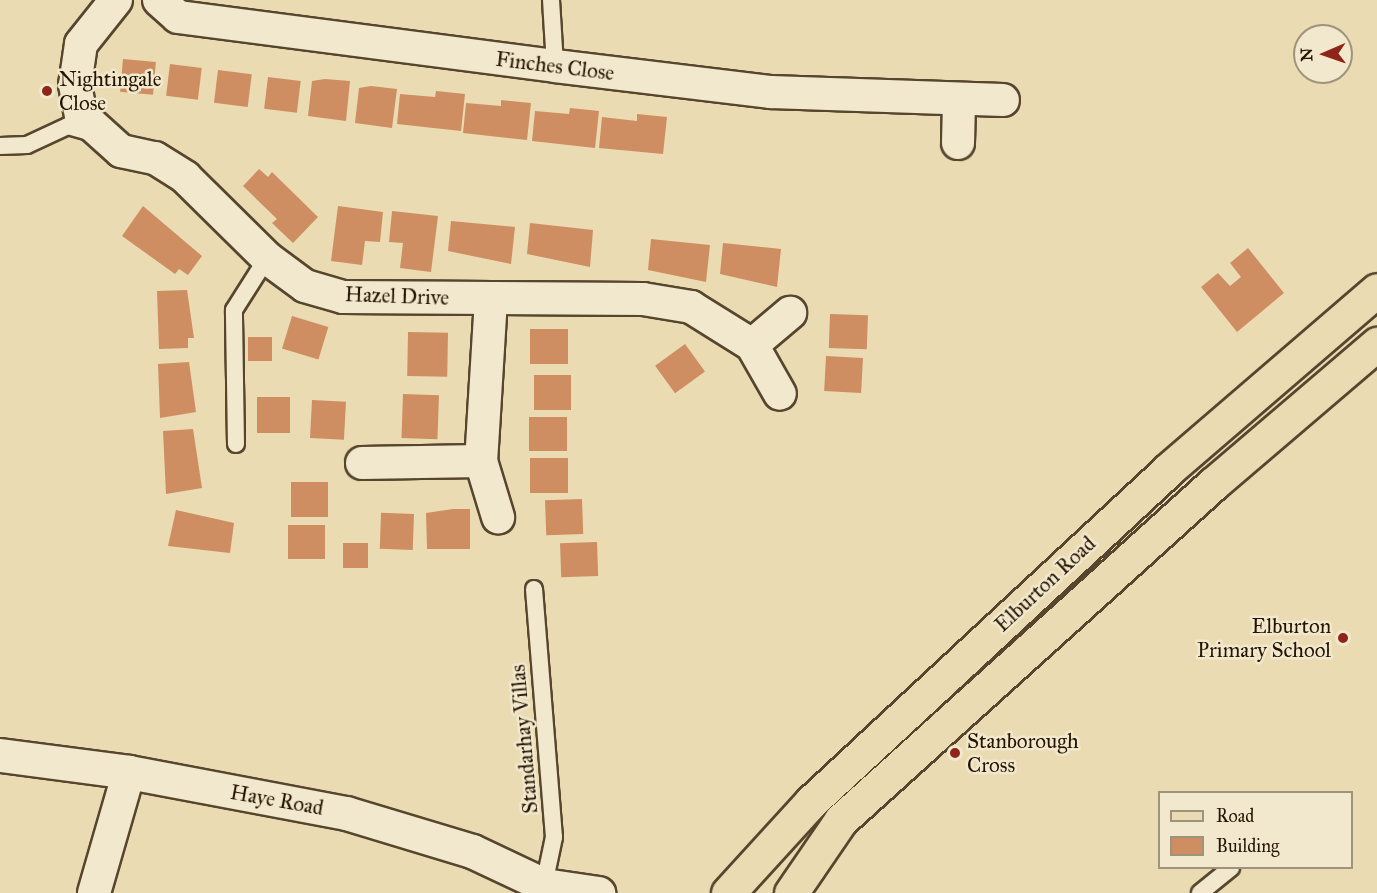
<!DOCTYPE html>
<style>
body{margin:0}
#map{position:relative;width:1377px;height:893px;overflow:hidden;background:#eadbb3;font-family:"IM FELL Great Primer",serif}
div>[style]{position:absolute}
.building>*{inset:0;background:#ce8e62;transform-origin:0 0}
.roads{filter:drop-shadow(2px 0 #56462d) drop-shadow(-2px 0 #56462d) drop-shadow(0 2px #56462d) drop-shadow(0 -2px #56462d)}
.service>*{height:16px;margin:-8px;padding:0 8px;transform-origin:8px;border-radius:8px;background:#f1e8ce}
.minor>*{height:32px;margin:-16px;padding:0 16px;transform-origin:16px;border-radius:16px;background:#f1e8ce}
.tertiary>*{height:33px;margin:-16.5px;padding:0 16.5px;transform-origin:16.5px;border-radius:16.5px;background:#f1e8ce}
.primary>*{height:33px;margin:-16.5px;padding:0 16.5px;transform-origin:16.5px;border-radius:16.5px;background:#eadbb3}
.dots>*{width:16px;height:16px;translate:-50% -50%;box-sizing:border-box;border:3px solid #f1e8ce;border-radius:50%}
span{translate:-50% -50%;white-space:nowrap;text-align:center;line-height:1.15;-webkit-text-stroke:5px #f1e8ce;paint-order:stroke}
.street-label{font-size:21px;color:#251400}
.poi-label{font-size:21px;color:#251400}
.left{translate:0 -50%;text-align:left}
.right{translate:-100% -50%;text-align:right}
.legend{position:absolute;left:1158px;top:791px;width:195px;height:78px;box-sizing:border-box;background:#f1e8ce;border:2px solid #9f937c;margin:0;padding:8px 10px;list-style:none;font-size:18px;color:#251400}
.legend li{display:flex;align-items:center;gap:12px;height:30px}
.legend b{width:30px;border:2px solid #9f937c}
.north{position:absolute;left:1293px;top:24px;width:60px;height:60px;box-sizing:border-box;background:#f1e8ce;border:2px solid #9f937c;border-radius:50%;rotate:268deg;font-size:16px;font-weight:700;line-height:24px;text-align:center;color:#251400}
.north::after{content:'';display:block;margin:auto;width:21px;height:27px;background:#8f2418;clip-path:polygon(50% 0,100% 100%,50% 72%,0 100%)}
</style>
<div id="map">
<div class="building">
<i style="left:123px;top:59px;width:33px;height:33px;rotate:5deg"></i>
<i style="left:170px;top:64px;width:32px;height:32px;rotate:7deg"></i>
<i style="left:218px;top:70px;width:34px;height:33px;rotate:7deg"></i>
<i style="left:268px;top:77px;width:33px;height:32px;rotate:7deg"></i>
<i style="clip-path:polygon(325px 79px,350px 81px,346px 121px,308px 116px,312px 81px)"></i>
<i style="clip-path:polygon(371px 86px,397px 89px,392px 128px,355px 123px,359px 88px)"></i>
<i style="clip-path:polygon(436px 91px,465px 94px,461px 131px,397px 124px,400px 94px,435px 97px)"></i>
<i style="clip-path:polygon(501px 100px,531px 103px,527px 140px,463px 133px,466px 103px,501px 106px)"></i>
<i style="clip-path:polygon(570px 108px,599px 111px,595px 148px,532px 141px,535px 111px,569px 114px)"></i>
<i style="clip-path:polygon(637px 114px,667px 117px,663px 154px,599px 148px,602px 117px,637px 121px)"></i>
<i style="clip-path:polygon(259px 169px,268px 177px,272px 172px,318px 217px,293px 243px,272px 223px,277px 219px,243px 186px)"></i>
<i style="clip-path:polygon(143px 206px,202px 256px,188px 275px,179px 269px,175px 274px,122px 236px)"></i>
<i style="clip-path:polygon(338px 206px,383px 212px,380px 242px,365px 241px,362px 265px,331px 261px)"></i>
<i style="clip-path:polygon(392px 211px,438px 216px,431px 272px,400px 268px,403px 243px,389px 242px)"></i>
<i style="clip-path:polygon(451px 221px,515px 227px,511px 264px,448px 251px)"></i>
<i style="clip-path:polygon(530px 223px,593px 230px,590px 267px,527px 254px)"></i>
<i style="clip-path:polygon(651px 239px,710px 245px,706px 282px,648px 270px)"></i>
<i style="clip-path:polygon(723px 243px,781px 249px,777px 287px,720px 274px)"></i>
<i style="clip-path:polygon(1248px 248px,1284px 293px,1237px 332px,1201px 287px,1218px 273px,1230px 286px,1241px 277px,1230px 263px)"></i>
<i style="clip-path:polygon(187px 290px,194px 338px,188px 338px,188px 348px,159px 349px,157px 291px)"></i>
<i style="left:830px;top:314px;width:38px;height:34px;rotate:2deg"></i>
<i style="left:292px;top:316px;width:38px;height:34px;rotate:17deg"></i>
<i style="left:568px;top:329px;width:35px;height:38px;rotate:90deg"></i>
<i style="left:408px;top:332px;width:40px;height:44px;rotate:1deg"></i>
<i style="left:248px;top:337px;width:24px;height:24px"></i>
<i style="left:685px;top:344px;width:34px;height:37px;rotate:54deg"></i>
<i style="left:826px;top:356px;width:37px;height:35px;rotate:3deg"></i>
<i style="clip-path:polygon(189px 362px,196px 412px,160px 418px,158px 364px)"></i>
<i style="left:534px;top:375px;width:37px;height:35px"></i>
<i style="left:403px;top:394px;width:36px;height:44px;rotate:2deg"></i>
<i style="left:257px;top:397px;width:33px;height:36px"></i>
<i style="left:312px;top:400px;width:34px;height:38px;rotate:3deg"></i>
<i style="left:529px;top:417px;width:38px;height:34px"></i>
<i style="clip-path:polygon(193px 429px,202px 488px,166px 494px,163px 431px)"></i>
<i style="left:530px;top:458px;width:38px;height:35px"></i>
<i style="left:291px;top:482px;width:37px;height:35px"></i>
<i style="left:582px;top:499px;width:35px;height:37px;rotate:88deg"></i>
<i style="clip-path:polygon(453px 509px,470px 509px,470px 549px,427px 549px,426px 513px)"></i>
<i style="clip-path:polygon(176px 510px,234px 523px,230px 553px,168px 546px)"></i>
<i style="left:414px;top:514px;width:36px;height:33px;rotate:92deg"></i>
<i style="left:325px;top:525px;width:34px;height:37px;rotate:90deg"></i>
<i style="left:597px;top:542px;width:34px;height:37px;rotate:88deg"></i>
<i style="left:343px;top:543px;width:25px;height:25px"></i>
</div>
<div class="roads">
<div class="service">
<i style="left:551px;top:0;width:66px;rotate:86.5deg"></i>
<i style="left:0;top:146px;width:27px;rotate:-2deg"></i>
<i style="left:27px;top:145px;width:45px;rotate:-24.9deg"></i>
<i style="left:68px;top:126px;width:25px;rotate:16deg"></i>
<i style="left:236px;top:444px;width:134px;rotate:-90.9deg"></i>
<i style="left:234px;top:310px;width:62px;rotate:-57.6deg"></i>
<i style="left:534px;top:589px;width:249px;rotate:85.4deg"></i>
<i style="left:554px;top:837px;width:49px;rotate:101.8deg"></i>
<i style="left:1200px;top:893px;width:40px;rotate:-39deg"></i>
</div>
<div class="minor">
<i style="left:116px;top:0;width:56px;rotate:128.5deg"></i>
<i style="left:81px;top:44px;width:41px;rotate:98.3deg"></i>
<i style="left:75px;top:85px;width:31px;rotate:79deg"></i>
<i style="left:81px;top:115px;width:54px;rotate:42deg"></i>
<i style="left:121px;top:151px;width:35px;rotate:12deg"></i>
<i style="left:155px;top:158px;width:36px;rotate:32deg"></i>
<i style="left:185px;top:177px;width:115px;rotate:44.6deg"></i>
<i style="left:267px;top:258px;width:47px;rotate:36.4deg"></i>
<i style="left:305px;top:286px;width:40px;rotate:16deg"></i>
<i style="left:343px;top:297px;width:300px;rotate:0.4deg"></i>
<i style="left:643px;top:299px;width:49px;rotate:9.5deg"></i>
<i style="left:691px;top:307px;width:72px;rotate:31.9deg"></i>
<i style="left:752px;top:345px;width:56px;rotate:60.3deg"></i>
<i style="left:159px;top:0;width:25px;rotate:42deg"></i>
<i style="left:178px;top:17px;width:380px;rotate:7.4deg"></i>
<i style="left:555px;top:66px;width:218px;rotate:6.9deg"></i>
<i style="left:771px;top:92px;width:232px;rotate:2deg"></i>
<i style="left:958px;top:143px;width:42px;rotate:-88.6deg"></i>
<i style="left:491px;top:299px;width:162px;rotate:93.5deg"></i>
<i style="left:481px;top:461px;width:59px;rotate:73.1deg"></i>
<i style="left:752px;top:345px;width:50px;rotate:-40.1deg"></i>
<i style="left:362px;top:463px;width:119px;rotate:-1deg"></i>
<i style="left:94px;top:893px;width:126px;rotate:-73.9deg"></i>
</div>
<div class="tertiary">
<i style="left:0;top:755px;width:130px;rotate:7.5deg"></i>
<i style="left:129px;top:772px;width:221px;rotate:10.7deg"></i>
<i style="left:346px;top:813px;width:132px;rotate:16.8deg"></i>
<i style="left:472px;top:851px;width:80px;rotate:25.3deg"></i>
<i style="left:544px;top:885px;width:55px;rotate:8.4deg"></i>
</div>
<div class="primary">
<i style="left:728px;top:893px;width:123px;rotate:-47.6deg"></i>
<i style="left:811px;top:802px;width:489px;rotate:-42.9deg"></i>
<i style="left:1169px;top:469px;width:274px;rotate:-40.7deg"></i>
<i style="left:791px;top:893px;width:88px;rotate:-55.6deg"></i>
<i style="left:841px;top:820px;width:501px;rotate:-42.09deg"></i>
<i style="left:1213px;top:484px;width:216px;rotate:-40.5deg"></i>
</div>
</div>
<div class="dots">
<i style="left:47px;top:91px;background:#8f2418"></i>
<i style="left:1343px;top:638px;background:#8f2418"></i>
<i style="left:955px;top:753px;background:#8f2418"></i>
</div>
<div class="street-label">
<span style="left:555px;top:66px;rotate:7deg">Finches Close</span>
<span style="left:397px;top:296px;rotate:2deg">Hazel Drive</span>
<span style="left:1045px;top:584px;rotate:-43deg">Elburton Road</span>
<span style="left:524px;top:739px;rotate:-95deg">Standarhay Villas</span>
<span style="left:277px;top:800px;rotate:10deg">Haye Road</span>
</div>
<div class="poi-label">
<span class="left" style="left:59px;top:91px">Nightingale<br>Close</span>
<span class="right" style="left:1331px;top:638px">Elburton<br>Primary School</span>
<span class="left" style="left:967px;top:753px">Stanborough<br>Cross</span>
</div>
<ul class="legend">
<li><b style="height:8px;background:#eadbb3"></b>Road</li>
<li><b style="height:16px;background:#ce8e62"></b>Building</li>
</ul>
<div class="north">N</div>
</div>
